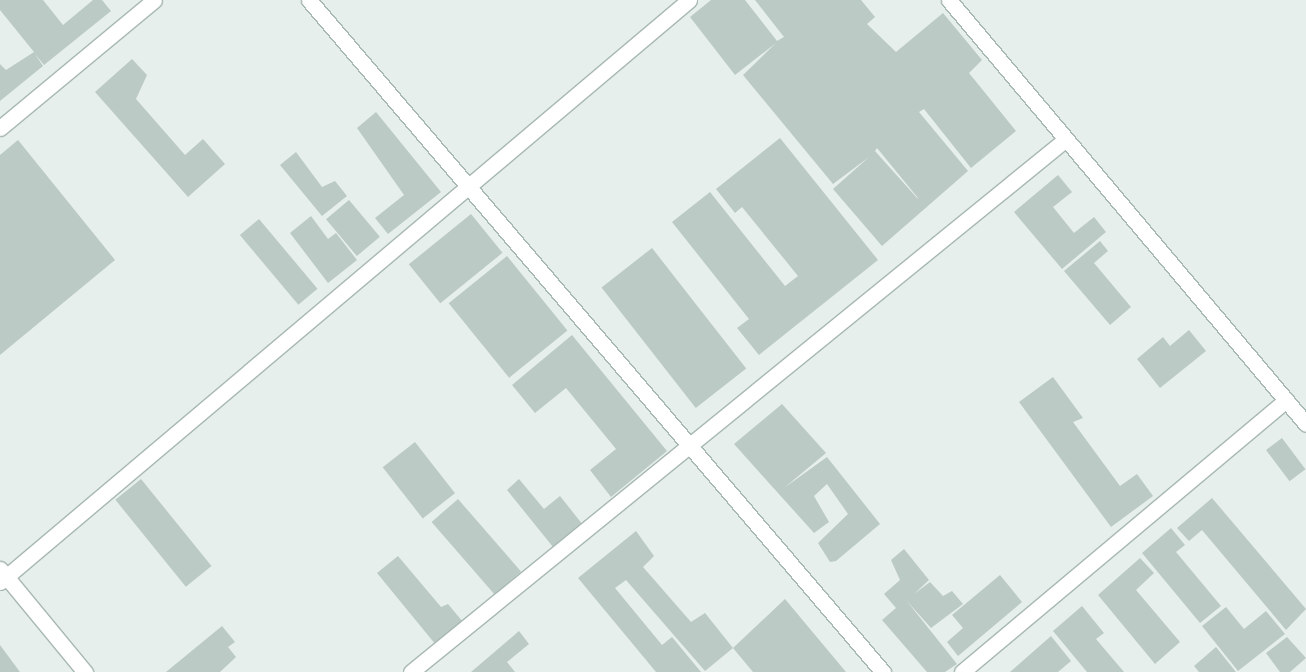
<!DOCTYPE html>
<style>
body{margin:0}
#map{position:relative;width:1306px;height:672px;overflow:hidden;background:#e6efeb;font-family:"Source Sans 3",sans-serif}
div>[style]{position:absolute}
.building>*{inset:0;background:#bbcac4;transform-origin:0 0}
.roads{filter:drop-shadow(1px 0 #a8b8b2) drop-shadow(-1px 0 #a8b8b2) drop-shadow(0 1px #a8b8b2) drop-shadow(0 -1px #a8b8b2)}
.minor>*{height:15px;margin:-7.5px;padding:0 7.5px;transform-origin:7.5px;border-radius:7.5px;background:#fff}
span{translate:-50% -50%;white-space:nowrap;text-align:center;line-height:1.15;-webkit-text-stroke:4px #f7fbf9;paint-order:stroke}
</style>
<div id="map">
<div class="building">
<i style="clip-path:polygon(0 0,43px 0,63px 25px,93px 0,102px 0,111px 11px,44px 65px,35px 54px,43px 66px,0 101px,0 64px,6px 70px,34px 52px,0 10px)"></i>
<i style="clip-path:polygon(evenodd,711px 0,745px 0,777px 41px,784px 37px,755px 0,861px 0,875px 17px,867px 24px,896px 52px,943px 13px,982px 60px,969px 73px,1016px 131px,971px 168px,924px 109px,919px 112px,968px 171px,882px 246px,833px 189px,869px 157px,833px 184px,743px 75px,776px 43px,735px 75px,690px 17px,711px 0,877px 148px,918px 198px,918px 199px,875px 151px,877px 148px)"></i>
<i style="clip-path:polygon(132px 59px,147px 75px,136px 99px,185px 155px,203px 139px,225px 164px,188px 197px,95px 92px)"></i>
<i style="clip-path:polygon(376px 112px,441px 192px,388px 234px,375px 218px,404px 195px,357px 128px)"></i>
<i style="clip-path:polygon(780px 138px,878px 260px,759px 355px,737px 328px,749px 319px,672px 222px,710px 192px,785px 286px,798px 276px,742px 207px,735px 213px,716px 189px)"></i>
<i style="clip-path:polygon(18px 140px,115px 260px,0 355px,0 155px)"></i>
<i style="clip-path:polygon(296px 152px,322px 187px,335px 181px,347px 196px,322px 216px,280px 165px)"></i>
<i style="clip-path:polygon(1058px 175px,1072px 192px,1053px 207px,1074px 233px,1094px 217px,1106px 232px,1062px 269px,1014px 212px)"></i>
<i style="left:349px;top:200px;width:48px;height:30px;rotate:50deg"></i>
<i style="left:471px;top:214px;width:50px;height:80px;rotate:51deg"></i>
<i style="clip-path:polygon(311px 216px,328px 239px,336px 233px,357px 260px,328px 283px,290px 233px)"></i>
<i style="left:259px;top:219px;width:91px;height:25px;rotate:50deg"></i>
<i style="clip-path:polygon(1100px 241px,1108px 251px,1094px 263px,1131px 307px,1110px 325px,1064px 271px)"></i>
<i style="left:652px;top:248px;width:153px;height:64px;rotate:52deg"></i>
<i style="left:507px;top:256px;width:96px;height:75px;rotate:51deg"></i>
<i style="clip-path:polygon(1189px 330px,1206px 351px,1160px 388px,1137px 359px,1163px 337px,1170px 346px)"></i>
<i style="clip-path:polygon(572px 335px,667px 451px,611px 497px,590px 470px,616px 449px,566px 388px,535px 413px,512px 385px)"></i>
<i style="clip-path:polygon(1053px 377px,1083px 418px,1073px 422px,1120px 486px,1137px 474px,1153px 496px,1111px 527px,1019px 402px)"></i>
<i style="clip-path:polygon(782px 404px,826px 453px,784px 488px,827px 457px,880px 524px,836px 561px,830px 562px,818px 543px,848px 514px,827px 484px,814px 496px,829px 522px,814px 533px,734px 444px)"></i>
<i style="left:1282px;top:438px;width:39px;height:20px;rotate:53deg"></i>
<i style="left:415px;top:442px;width:65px;height:41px;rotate:52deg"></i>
<i style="left:141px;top:479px;width:112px;height:33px;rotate:51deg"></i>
<i style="clip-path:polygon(519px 479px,544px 509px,560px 496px,583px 525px,553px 547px,507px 490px)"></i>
<i style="clip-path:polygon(1212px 498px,1306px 609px,1286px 630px,1202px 530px,1189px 541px,1177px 528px)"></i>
<i style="left:458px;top:499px;width:96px;height:35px;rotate:49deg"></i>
<i style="clip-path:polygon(1171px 528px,1185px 545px,1176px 552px,1221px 606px,1200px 623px,1142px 553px)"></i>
<i style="clip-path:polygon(636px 531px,654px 556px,643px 567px,691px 622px,705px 613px,733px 648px,785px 599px,846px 672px,753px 672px,733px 648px,705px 671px,626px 580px,615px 588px,662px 645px,672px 637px,701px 672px,656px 672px,578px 578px)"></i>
<i style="clip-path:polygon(904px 549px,929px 580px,914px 594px,930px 582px,943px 596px,952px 591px,963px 604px,931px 628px,906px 600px,957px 664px,945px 672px,927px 672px,882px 620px,896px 608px,884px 594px,900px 580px,891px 560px)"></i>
<i style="clip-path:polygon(398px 556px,441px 607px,448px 604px,463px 622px,436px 645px,377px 573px)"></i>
<i style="clip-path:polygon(1140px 558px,1154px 573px,1136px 590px,1180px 642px,1155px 664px,1098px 595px)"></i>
<i style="clip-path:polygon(1000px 575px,1022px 602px,958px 656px,947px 642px,963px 628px,952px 615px)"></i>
<i style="clip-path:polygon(1082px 606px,1104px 633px,1096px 639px,1124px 672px,1087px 672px,1053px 631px)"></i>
<i style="clip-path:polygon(1226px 607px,1244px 629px,1266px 611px,1285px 634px,1238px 671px,1202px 626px)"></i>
<i style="clip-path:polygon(222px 626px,235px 642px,228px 647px,236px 657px,220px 672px,166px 672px)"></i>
<i style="clip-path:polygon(519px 631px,529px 644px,507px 662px,515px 672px,471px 672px)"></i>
<i style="clip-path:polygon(1051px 636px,1071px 661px,1058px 672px,1010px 672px)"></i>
<i style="clip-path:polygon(1287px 637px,1306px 658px,1290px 672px,1280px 672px,1266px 653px)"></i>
<i style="clip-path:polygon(0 645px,20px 672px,0 672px)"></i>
<i style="clip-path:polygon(1216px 647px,1236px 672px,1199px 672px,1194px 666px)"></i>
</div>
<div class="roads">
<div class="minor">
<i style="left:309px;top:0;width:884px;rotate:49.5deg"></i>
<i style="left:949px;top:0;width:554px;rotate:49.9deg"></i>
<i style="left:0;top:128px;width:200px;rotate:-39.7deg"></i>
<i style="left:0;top:569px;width:134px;rotate:50.5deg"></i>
<i style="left:0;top:582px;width:902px;rotate:-40.19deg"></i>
<i style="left:411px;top:672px;width:844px;rotate:-39.14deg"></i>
<i style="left:962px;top:672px;width:423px;rotate:-40deg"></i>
</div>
</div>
</div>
